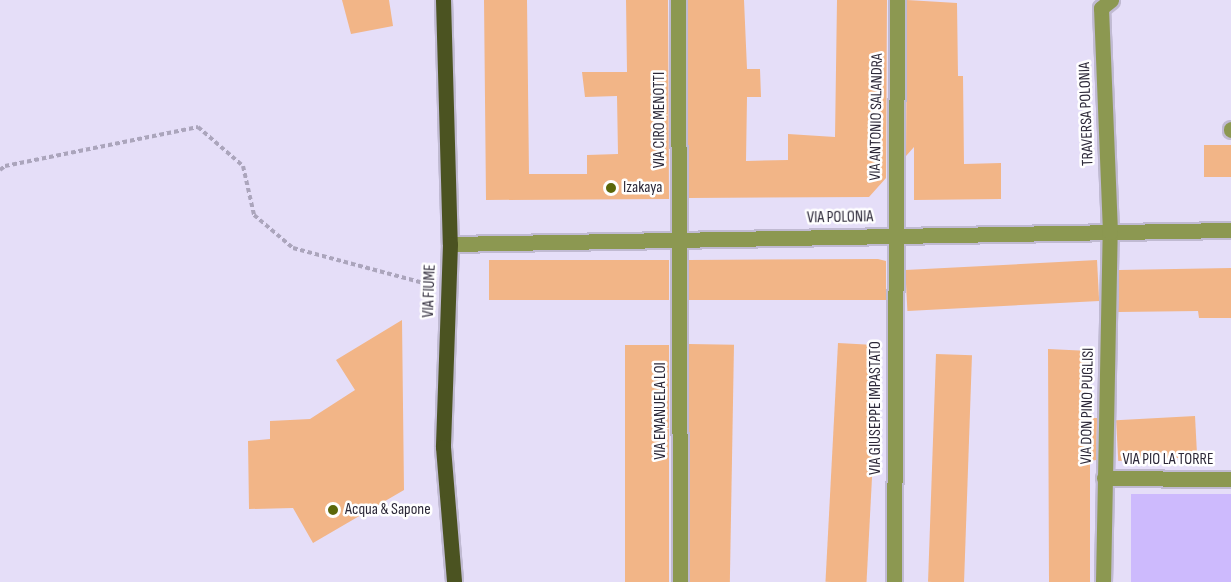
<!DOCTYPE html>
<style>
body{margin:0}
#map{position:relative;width:1231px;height:582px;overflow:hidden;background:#e5def8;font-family:"Sofia Sans Condensed",sans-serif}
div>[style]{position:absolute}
.green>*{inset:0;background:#cdbafd;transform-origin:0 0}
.building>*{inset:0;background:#f2b587;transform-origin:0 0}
.path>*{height:4px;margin-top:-2px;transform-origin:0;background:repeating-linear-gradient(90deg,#aba5bc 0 4.5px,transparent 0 7.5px)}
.roads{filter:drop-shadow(2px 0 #c0bad2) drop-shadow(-2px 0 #c0bad2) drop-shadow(0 2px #c0bad2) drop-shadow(0 -2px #c0bad2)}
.minor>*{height:15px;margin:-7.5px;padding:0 7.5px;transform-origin:7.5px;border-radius:7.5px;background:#8c9851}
.major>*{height:15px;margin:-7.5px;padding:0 7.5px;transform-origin:7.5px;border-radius:7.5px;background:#4b5321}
.dots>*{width:16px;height:16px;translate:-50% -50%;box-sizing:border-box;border:3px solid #fff;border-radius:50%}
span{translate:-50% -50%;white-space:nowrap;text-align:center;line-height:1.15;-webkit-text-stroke:5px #fff;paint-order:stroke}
.street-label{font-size:16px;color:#2c2838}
.poi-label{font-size:16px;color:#2c2838}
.left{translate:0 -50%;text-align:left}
</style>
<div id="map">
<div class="green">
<i style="left:1131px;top:494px;width:100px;height:88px"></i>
</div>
<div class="building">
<i style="clip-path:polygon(342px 0,389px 0,393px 26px,351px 34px)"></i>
<i style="clip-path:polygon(484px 0,527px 0,529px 174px,587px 174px,587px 155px,618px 154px,617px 96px,585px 97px,582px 72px,627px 72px,626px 0,668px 0,669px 199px,486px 200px)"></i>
<i style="clip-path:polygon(688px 0,744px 0,747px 69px,760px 69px,761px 97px,747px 97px,746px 161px,788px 160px,788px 134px,835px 137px,837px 0,887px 0,886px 178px,869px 197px,688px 198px)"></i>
<i style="clip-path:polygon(907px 0,957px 3px,958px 76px,963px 76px,964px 164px,1001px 163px,1001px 199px,914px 200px,914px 147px,906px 156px)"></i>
<i style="left:1231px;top:145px;width:32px;height:27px;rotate:90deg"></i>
<i style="clip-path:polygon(878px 259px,886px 261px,886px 300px,689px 300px,689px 260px)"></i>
<i style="left:669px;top:260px;width:40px;height:180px;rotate:90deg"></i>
<i style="left:1097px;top:260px;width:41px;height:192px;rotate:87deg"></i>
<i style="clip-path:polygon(1231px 268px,1231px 318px,1199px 318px,1198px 311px,1118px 312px,1119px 270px)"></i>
<i style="clip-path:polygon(402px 320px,404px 490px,313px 543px,293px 508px,249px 509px,248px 441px,270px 439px,270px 421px,310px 419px,355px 390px,336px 360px)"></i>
<i style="left:838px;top:343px;width:41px;height:239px;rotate:3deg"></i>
<i style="left:689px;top:344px;width:45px;height:238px;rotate:1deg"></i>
<i style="left:669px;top:345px;width:237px;height:44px;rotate:90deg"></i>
<i style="clip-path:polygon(1048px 349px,1090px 351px,1090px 418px,1097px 418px,1096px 460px,1090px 461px,1090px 582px,1049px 582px)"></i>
<i style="left:936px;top:354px;width:36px;height:228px;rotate:2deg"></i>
<i style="left:1195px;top:416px;width:41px;height:79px;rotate:87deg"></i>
</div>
<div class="path">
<i style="left:0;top:170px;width:6px;rotate:-39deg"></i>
<i style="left:5px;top:166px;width:197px;rotate:-11.4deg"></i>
<i style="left:198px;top:127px;width:60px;rotate:40.9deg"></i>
<i style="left:243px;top:166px;width:50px;rotate:77.3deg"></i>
<i style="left:254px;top:215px;width:51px;rotate:40.2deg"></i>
<i style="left:293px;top:248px;width:139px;rotate:15deg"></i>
</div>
<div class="roads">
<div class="minor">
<i style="left:678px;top:0;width:582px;rotate:89.8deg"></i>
<i style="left:1231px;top:129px;width:1px;rotate:90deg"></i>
<i style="left:450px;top:244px;width:781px;rotate:-1.03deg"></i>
<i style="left:1104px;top:478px;width:127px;rotate:0.5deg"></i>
<i style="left:894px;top:582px;width:582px;rotate:-89.7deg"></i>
<i style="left:1103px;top:582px;width:350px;rotate:-88.9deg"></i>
<i style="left:1110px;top:232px;width:224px;rotate:-92.3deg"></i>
<i style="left:1101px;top:8px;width:13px;rotate:-39deg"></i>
</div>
<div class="major">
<i style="left:443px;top:0;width:244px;rotate:88.4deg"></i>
<i style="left:450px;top:244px;width:203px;rotate:92deg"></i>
<i style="left:443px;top:447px;width:135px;rotate:85.3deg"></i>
</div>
</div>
<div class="dots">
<i style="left:611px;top:188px;background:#5b670b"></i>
<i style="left:333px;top:510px;background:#5b670b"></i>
</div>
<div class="street-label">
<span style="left:1087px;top:114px;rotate:-92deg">TRAVERSA POLONIA</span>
<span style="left:877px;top:117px;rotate:-89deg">VIA ANTONIO SALANDRA</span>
<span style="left:660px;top:120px;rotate:-90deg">VIA CIRO MENOTTI</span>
<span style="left:840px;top:218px;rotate:-1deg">VIA POLONIA</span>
<span style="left:430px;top:291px;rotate:-88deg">VIA FIUME</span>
<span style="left:1088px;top:406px;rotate:-89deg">VIA DON PINO PUGLISI</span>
<span style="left:876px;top:408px;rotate:-90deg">VIA GIUSEPPE IMPASTATO</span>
<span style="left:661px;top:411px;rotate:-90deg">VIA EMANUELA LOI</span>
<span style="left:1168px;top:460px">VIA PIO LA TORRE</span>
</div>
<div class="poi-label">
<span class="left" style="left:623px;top:188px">Izakaya</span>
<span class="left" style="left:345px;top:510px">Acqua &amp; Sapone</span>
</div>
</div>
